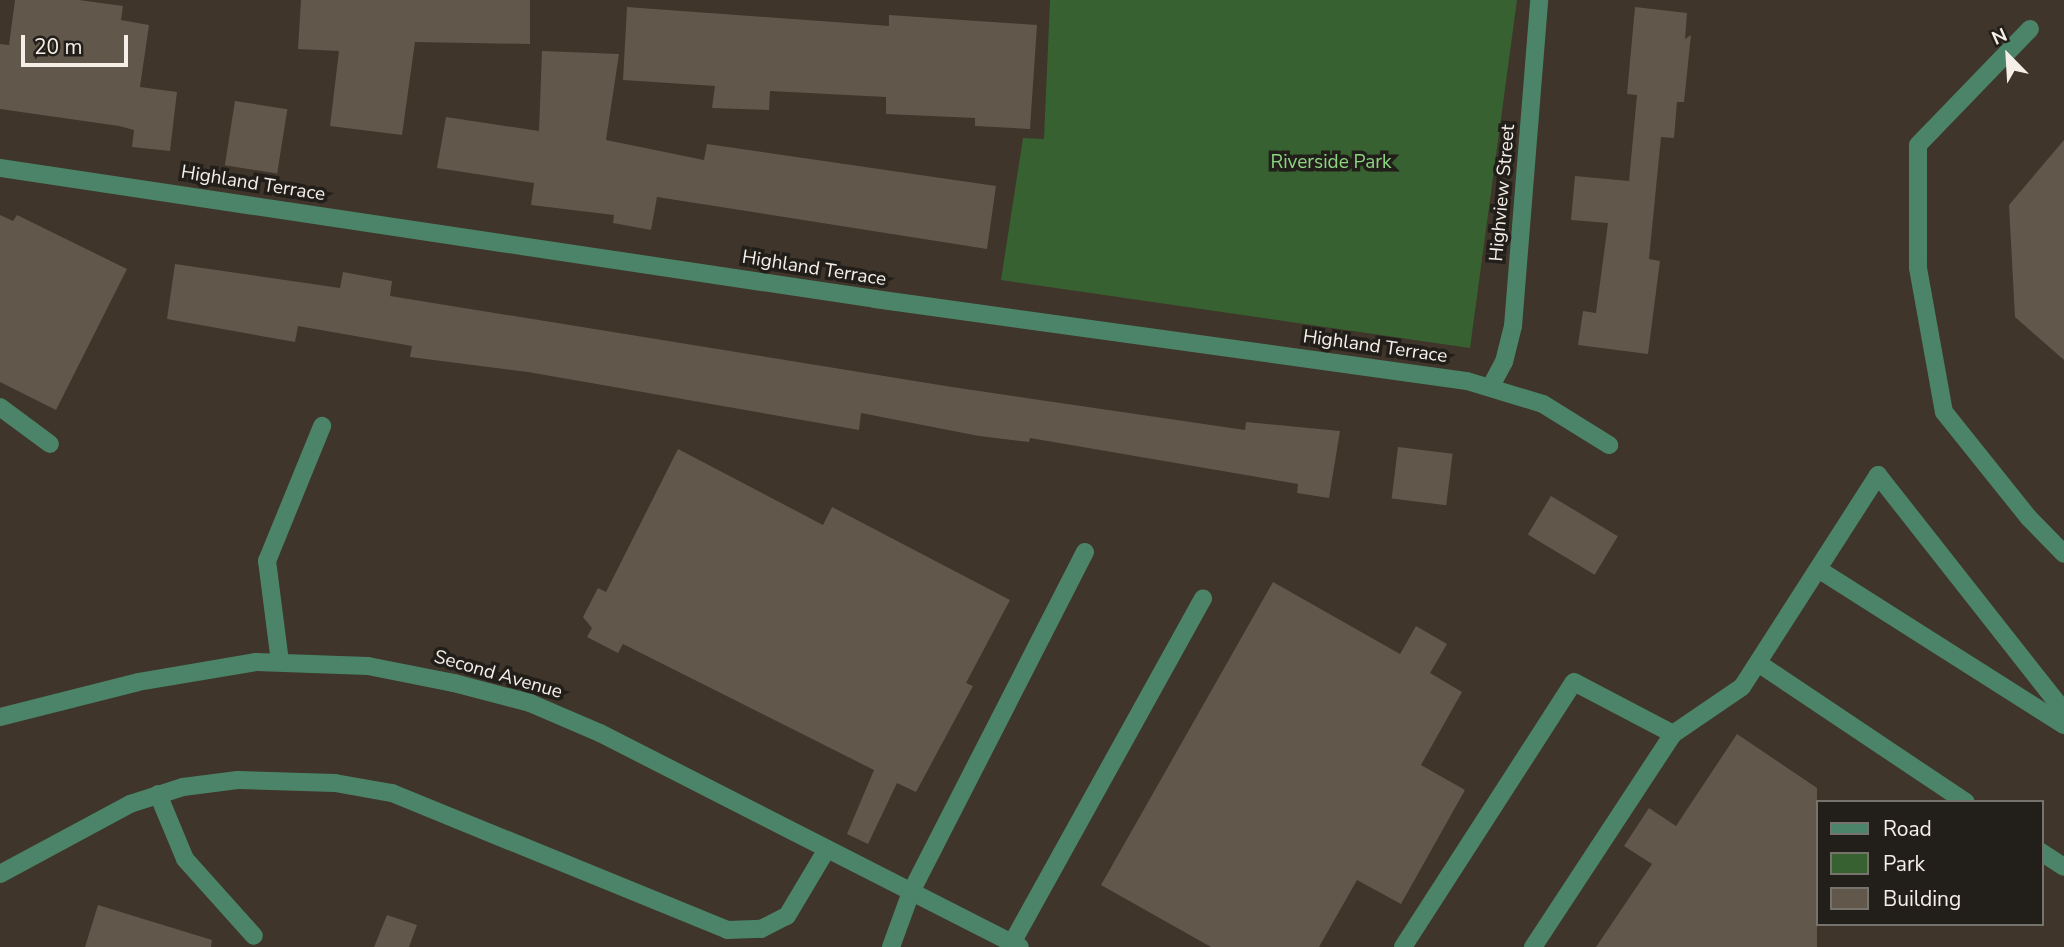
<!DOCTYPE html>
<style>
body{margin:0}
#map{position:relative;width:2064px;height:947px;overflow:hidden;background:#3f352a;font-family:"Nunito Sans",sans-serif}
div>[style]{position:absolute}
.green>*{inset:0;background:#386132}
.building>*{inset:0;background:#61574b;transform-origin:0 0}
.minor>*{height:18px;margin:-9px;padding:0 9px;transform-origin:9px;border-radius:9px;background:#4b8468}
span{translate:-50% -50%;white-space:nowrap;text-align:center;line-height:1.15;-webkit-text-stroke:7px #221e19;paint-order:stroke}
.park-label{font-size:19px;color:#8cd682}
.street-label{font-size:19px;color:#f5efe8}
.legend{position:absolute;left:1816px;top:800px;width:228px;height:126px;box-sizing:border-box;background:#221e19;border:2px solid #76726c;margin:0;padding:9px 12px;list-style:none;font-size:21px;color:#f5efe8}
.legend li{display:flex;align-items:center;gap:14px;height:35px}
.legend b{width:35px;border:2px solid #76726c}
.north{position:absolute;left:1973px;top:21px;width:70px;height:70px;-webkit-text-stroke:5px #221e19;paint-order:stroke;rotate:336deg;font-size:19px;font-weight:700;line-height:28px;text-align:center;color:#f5efe8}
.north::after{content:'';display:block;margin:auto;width:24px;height:32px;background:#f5efe8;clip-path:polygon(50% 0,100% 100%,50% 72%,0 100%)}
.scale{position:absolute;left:21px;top:35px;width:107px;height:32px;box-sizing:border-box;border:4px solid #f5efe8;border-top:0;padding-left:9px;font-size:21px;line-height:24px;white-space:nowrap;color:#f5efe8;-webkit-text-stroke:5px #221e19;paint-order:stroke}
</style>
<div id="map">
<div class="green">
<i style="clip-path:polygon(1050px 0,1517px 0,1470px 348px,1001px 280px,1023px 138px,1044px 139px)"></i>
</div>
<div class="building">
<i style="clip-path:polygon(15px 0,79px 0,123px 6px,121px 20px,149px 25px,140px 87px,177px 92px,170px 151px,132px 147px,134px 130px,119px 126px,0 109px,0 44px,9px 45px)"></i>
<i style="clip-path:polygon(301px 0,530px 0,530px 44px,415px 42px,402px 135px,330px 126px,339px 51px,298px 49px)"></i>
<i style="clip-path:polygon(627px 7px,889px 26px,889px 15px,1037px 25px,1030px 129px,975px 126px,975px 118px,886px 114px,886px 97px,770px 91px,769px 110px,712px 108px,715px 86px,623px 80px)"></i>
<i style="clip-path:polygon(1635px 7px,1687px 13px,1685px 39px,1691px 35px,1684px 102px,1677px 102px,1674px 138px,1661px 137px,1649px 259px,1660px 261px,1648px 354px,1578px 345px,1583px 311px,1596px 313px,1608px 223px,1571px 220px,1575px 176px,1629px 181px,1637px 95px,1627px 94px)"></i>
<i style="clip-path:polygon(542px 51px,619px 54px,606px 140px,704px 160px,707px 144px,996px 186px,987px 249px,657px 197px,651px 230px,613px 223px,614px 215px,531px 205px,534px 183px,437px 168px,446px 117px,539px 131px)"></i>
<i style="left:235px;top:101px;width:53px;height:65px;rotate:9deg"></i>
<i style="clip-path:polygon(2064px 140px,2064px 360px,2015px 317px,2009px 205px)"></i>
<i style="clip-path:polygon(0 215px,13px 221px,17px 215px,127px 269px,56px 410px,0 382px)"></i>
<i style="clip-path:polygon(175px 264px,340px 288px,343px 272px,392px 281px,390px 296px,952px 387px,1245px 430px,1246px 422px,1340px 431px,1329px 498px,1297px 493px,1298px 484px,1030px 438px,1029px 442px,979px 436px,861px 413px,859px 430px,528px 372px,410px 357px,412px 346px,298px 326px,295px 342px,167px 319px)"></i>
<i style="left:1398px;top:447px;width:55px;height:52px;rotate:7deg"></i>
<i style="clip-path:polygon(678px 449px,823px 525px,832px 507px,1010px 600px,966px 683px,973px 686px,916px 792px,897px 783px,868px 844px,847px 834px,874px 770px,623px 644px,618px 653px,587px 637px,592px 628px,583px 617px,598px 588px,606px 592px)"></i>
<i style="left:1551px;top:496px;width:78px;height:45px;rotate:31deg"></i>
<i style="clip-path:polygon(1273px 582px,1400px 654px,1416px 626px,1447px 644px,1430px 673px,1462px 692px,1421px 765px,1465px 790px,1401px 904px,1357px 880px,1319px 947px,1211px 947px,1101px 885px)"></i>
<i style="clip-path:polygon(1737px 734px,1817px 788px,1817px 947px,1596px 947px,1652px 864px,1624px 846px,1649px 808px,1676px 826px)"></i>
<i style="clip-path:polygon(98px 905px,212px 940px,211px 947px,85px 947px)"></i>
<i style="clip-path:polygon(387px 915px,417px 925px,409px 947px,374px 947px)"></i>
</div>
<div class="minor">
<i style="left:2030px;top:29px;width:161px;rotate:134deg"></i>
<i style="left:1918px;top:145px;width:123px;rotate:90deg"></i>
<i style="left:1918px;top:268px;width:146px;rotate:79.8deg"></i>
<i style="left:1944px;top:412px;width:136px;rotate:51.3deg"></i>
<i style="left:2029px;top:518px;width:50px;rotate:45.8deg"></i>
<i style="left:0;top:168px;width:885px;rotate:8.51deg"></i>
<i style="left:875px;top:299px;width:598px;rotate:7.89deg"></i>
<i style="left:1467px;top:381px;width:79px;rotate:16.8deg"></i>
<i style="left:1543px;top:404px;width:78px;rotate:31.8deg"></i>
<i style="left:1491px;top:386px;width:27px;rotate:-62deg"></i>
<i style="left:1504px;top:362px;width:37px;rotate:-76deg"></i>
<i style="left:1513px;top:326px;width:327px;rotate:-85.4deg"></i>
<i style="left:0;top:407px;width:62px;rotate:36.5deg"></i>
<i style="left:1818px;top:569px;width:291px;rotate:32.4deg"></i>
<i style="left:280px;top:662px;width:102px;rotate:-97.3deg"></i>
<i style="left:267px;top:561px;width:146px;rotate:-67.8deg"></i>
<i style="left:1758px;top:663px;width:250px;rotate:33.8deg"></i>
<i style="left:0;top:717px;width:142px;rotate:-14.2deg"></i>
<i style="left:138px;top:682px;width:120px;rotate:-9.6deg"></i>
<i style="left:256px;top:662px;width:112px;rotate:2deg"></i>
<i style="left:368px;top:666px;width:88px;rotate:11.2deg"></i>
<i style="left:454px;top:683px;width:79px;rotate:14.7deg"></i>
<i style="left:530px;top:703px;width:76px;rotate:23.2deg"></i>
<i style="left:600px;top:733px;width:471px;rotate:27deg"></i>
<i style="left:1673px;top:734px;width:83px;rotate:-34.3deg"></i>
<i style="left:1742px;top:687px;width:252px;rotate:-57.3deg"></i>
<i style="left:1878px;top:475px;width:300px;rotate:51.8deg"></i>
<i style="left:158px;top:794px;width:70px;rotate:67.4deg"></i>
<i style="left:185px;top:859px;width:103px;rotate:48.1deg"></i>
<i style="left:2041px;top:852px;width:27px;rotate:33deg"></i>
<i style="left:0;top:874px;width:148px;rotate:-28.3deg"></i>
<i style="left:130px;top:804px;width:56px;rotate:-17.8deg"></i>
<i style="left:183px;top:787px;width:55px;rotate:-7.3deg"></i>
<i style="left:238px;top:780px;width:97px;rotate:1.8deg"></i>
<i style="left:335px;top:783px;width:58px;rotate:10deg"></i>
<i style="left:392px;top:793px;width:362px;rotate:22.2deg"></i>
<i style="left:727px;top:930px;width:34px;rotate:-2deg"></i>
<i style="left:761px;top:929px;width:29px;rotate:-27deg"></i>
<i style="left:787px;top:916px;width:78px;rotate:-59.2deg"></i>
<i style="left:1012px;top:943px;width:394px;rotate:-61deg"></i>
<i style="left:891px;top:947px;width:59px;rotate:-70deg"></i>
<i style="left:911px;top:892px;width:382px;rotate:-62.9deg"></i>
<i style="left:1403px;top:947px;width:315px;rotate:-57.2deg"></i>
<i style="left:1574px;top:682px;width:112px;rotate:27.7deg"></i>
<i style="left:1673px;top:734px;width:255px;rotate:123.3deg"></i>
</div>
<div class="park-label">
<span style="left:1331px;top:163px">Riverside Park</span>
</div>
<div class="street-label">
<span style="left:253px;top:184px;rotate:9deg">Highland Terrace</span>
<span style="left:1503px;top:193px;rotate:-85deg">Highview Street</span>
<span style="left:814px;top:269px;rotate:9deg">Highland Terrace</span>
<span style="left:1375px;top:347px;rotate:8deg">Highland Terrace</span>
<span style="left:498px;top:675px;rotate:16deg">Second Avenue</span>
</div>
<ul class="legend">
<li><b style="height:9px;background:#4b8468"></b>Road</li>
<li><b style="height:19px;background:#386132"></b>Park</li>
<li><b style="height:19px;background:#61574b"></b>Building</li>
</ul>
<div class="north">N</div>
<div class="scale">20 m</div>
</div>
